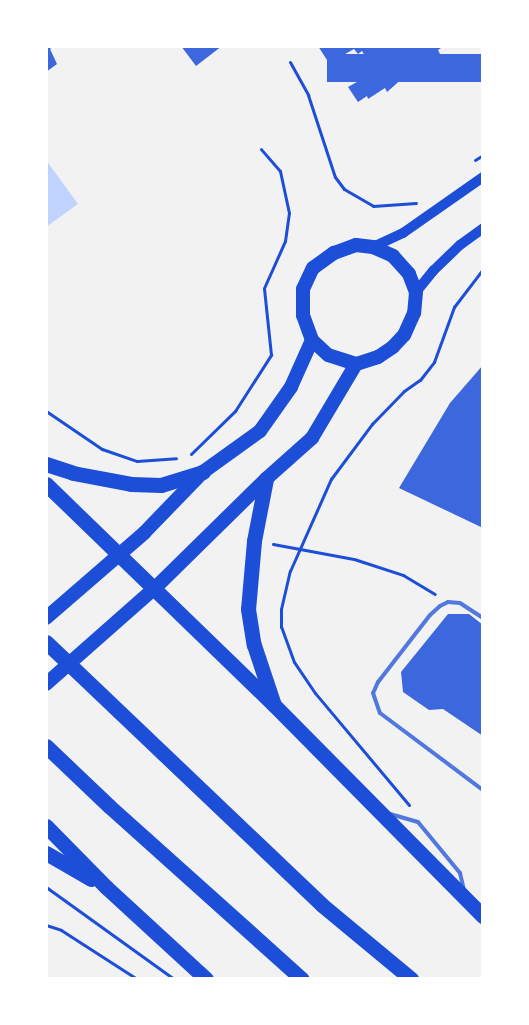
<!DOCTYPE html>
<style>
body{margin:0}
#map{position:relative;width:529px;height:1025px;overflow:hidden;background:#f2f2f2;font-family:Poppins,sans-serif}
div>[style]{position:absolute}
.water>*{inset:0;background:#bfd3fe}
.building>*{inset:0;background:#3d67dc;transform-origin:0 0}
.path>*{height:3px;margin:-1.5px;padding:0 1.5px;transform-origin:1.5px;border-radius:1.5px;background:#1d4ed8}
.service>*{height:4px;margin:-2px;padding:0 2px;transform-origin:2px;border-radius:2px;background:#5277de}
.secondary>*{height:10px;margin:-5px;padding:0 5px;transform-origin:5px;border-radius:5px;background:#1d4ed8}
.trunk>*{height:14px;margin:-7px;padding:0 7px;transform-origin:7px;border-radius:7px;background:#1d4ed8}
.motorway>*{height:15px;margin:-7.5px;padding:0 7.5px;transform-origin:7.5px;border-radius:7.5px;background:#1d4ed8}
span{translate:-50% -50%;white-space:nowrap;text-align:center;line-height:1.15;-webkit-text-stroke:5px #fff;paint-order:stroke}
.frame{position:absolute;inset:0;border:48px solid #fff;pointer-events:none}
</style>
<div id="map">
<div class="water">
<i style="clip-path:polygon(46px 160px,78px 204px,46px 227px)"></i>
</div>
<div class="building">
<i style="clip-path:polygon(46px 46px,54px 46px,50px 49px,57px 64px,46px 72px)"></i>
<i style="clip-path:polygon(181px 46px,222px 46px,196px 66px)"></i>
<i style="clip-path:polygon(318px 46px,444px 46px,438px 50px,440px 54px,422px 66px,419px 62px,402px 74px,404px 77px,387px 92px,385px 88px,368px 99px,367px 96px,358px 102px,348px 87px,357px 82px,355px 80px,364px 74px,362px 71px,368px 67px,365px 62px,368px 61px,362px 51px,358px 54px,354px 49px,338px 58px,336px 54px,327px 60px)"></i>
<i style="left:483px;top:54px;width:28px;height:156px;rotate:90deg"></i>
<i style="clip-path:polygon(483px 365px,483px 528px,399px 488px,450px 403px)"></i>
<i style="clip-path:polygon(448px 614px,469px 614px,483px 625px,483px 736px,443px 709px,429px 710px,403px 692px,401px 672px)"></i>
</div>
<div class="path">
<i style="left:290px;top:62px;width:38px;rotate:61deg"></i>
<i style="left:308px;top:95px;width:86px;rotate:71.8deg"></i>
<i style="left:335px;top:177px;width:15px;rotate:53deg"></i>
<i style="left:344px;top:189px;width:34px;rotate:30deg"></i>
<i style="left:373px;top:206px;width:43px;rotate:-4deg"></i>
<i style="left:475px;top:160px;width:9px;rotate:-32deg"></i>
<i style="left:46px;top:411px;width:68px;rotate:34.2deg"></i>
<i style="left:102px;top:449px;width:37px;rotate:19deg"></i>
<i style="left:137px;top:461px;width:39px;rotate:-4deg"></i>
<i style="left:191px;top:454px;width:62px;rotate:-44.3deg"></i>
<i style="left:235px;top:411px;width:67px;rotate:-57.3deg"></i>
<i style="left:271px;top:355px;width:67px;rotate:-96deg"></i>
<i style="left:264px;top:288px;width:51px;rotate:-65.9deg"></i>
<i style="left:285px;top:241px;width:28px;rotate:-82deg"></i>
<i style="left:289px;top:213px;width:43px;rotate:-102.1deg"></i>
<i style="left:280px;top:171px;width:29px;rotate:-131deg"></i>
<i style="left:273px;top:544px;width:82px;rotate:10.5deg"></i>
<i style="left:354px;top:559px;width:52px;rotate:18.1deg"></i>
<i style="left:403px;top:575px;width:37px;rotate:31deg"></i>
<i style="left:409px;top:805px;width:146px;rotate:-130deg"></i>
<i style="left:315px;top:693px;width:37px;rotate:-124deg"></i>
<i style="left:294px;top:662px;width:37px;rotate:-110deg"></i>
<i style="left:281px;top:627px;width:18px;rotate:-90deg"></i>
<i style="left:281px;top:609px;width:39px;rotate:-77deg"></i>
<i style="left:290px;top:571px;width:101px;rotate:-66deg"></i>
<i style="left:331px;top:479px;width:69px;rotate:-53.3deg"></i>
<i style="left:372px;top:424px;width:46px;rotate:-45.9deg"></i>
<i style="left:404px;top:391px;width:19px;rotate:-35deg"></i>
<i style="left:420px;top:380px;width:23px;rotate:-52deg"></i>
<i style="left:434px;top:362px;width:59px;rotate:-70deg"></i>
<i style="left:454px;top:307px;width:48px;rotate:-52.7deg"></i>
<i style="left:46px;top:887px;width:158px;rotate:35.7deg"></i>
<i style="left:46px;top:925px;width:16px;rotate:18deg"></i>
<i style="left:61px;top:930px;width:90px;rotate:32.8deg"></i>
</div>
<div class="service">
<i style="left:483px;top:618px;width:27px;rotate:-147deg"></i>
<i style="left:460px;top:603px;width:12px;rotate:-175deg"></i>
<i style="left:448px;top:602px;width:9px;rotate:153deg"></i>
<i style="left:440px;top:606px;width:13px;rotate:138deg"></i>
<i style="left:430px;top:615px;width:85px;rotate:127.8deg"></i>
<i style="left:378px;top:682px;width:12px;rotate:114deg"></i>
<i style="left:373px;top:693px;width:21px;rotate:71deg"></i>
<i style="left:380px;top:713px;width:129px;rotate:36.8deg"></i>
<i style="left:390px;top:814px;width:29px;rotate:16deg"></i>
<i style="left:418px;top:822px;width:66px;rotate:50.5deg"></i>
<i style="left:460px;top:873px;width:17px;rotate:77deg"></i>
</div>
<div class="secondary">
<i style="left:373px;top:247px;width:33px;rotate:-25deg"></i>
<i style="left:403px;top:233px;width:98px;rotate:-35deg"></i>
<i style="left:416px;top:292px;width:28px;rotate:-51deg"></i>
<i style="left:434px;top:270px;width:36px;rotate:-44deg"></i>
<i style="left:460px;top:245px;width:29px;rotate:-36deg"></i>
</div>
<div class="trunk">
<i style="left:356px;top:245px;width:17px;rotate:7deg"></i>
<i style="left:373px;top:247px;width:22px;rotate:24deg"></i>
<i style="left:393px;top:256px;width:24px;rotate:48deg"></i>
<i style="left:409px;top:274px;width:19px;rotate:69deg"></i>
<i style="left:416px;top:292px;width:21px;rotate:95deg"></i>
<i style="left:414px;top:313px;width:24px;rotate:114deg"></i>
<i style="left:404px;top:335px;width:16px;rotate:133deg"></i>
<i style="left:393px;top:347px;width:18px;rotate:146deg"></i>
<i style="left:378px;top:357px;width:23px;rotate:162deg"></i>
<i style="left:356px;top:364px;width:29px;rotate:-162deg"></i>
<i style="left:328px;top:355px;width:22px;rotate:-137deg"></i>
<i style="left:312px;top:340px;width:27px;rotate:-110deg"></i>
<i style="left:303px;top:315px;width:26px;rotate:-90deg"></i>
<i style="left:303px;top:289px;width:23px;rotate:-65deg"></i>
<i style="left:313px;top:268px;width:26px;rotate:-36deg"></i>
<i style="left:334px;top:253px;width:23px;rotate:-20deg"></i>
<i style="left:46px;top:618px;width:130px;rotate:-40.9deg"></i>
<i style="left:144px;top:533px;width:85px;rotate:-46deg"></i>
<i style="left:203px;top:472px;width:70px;rotate:-35.7deg"></i>
<i style="left:260px;top:431px;width:54px;rotate:-54.8deg"></i>
<i style="left:291px;top:387px;width:51px;rotate:-65.9deg"></i>
<i style="left:46px;top:684px;width:145px;rotate:-41.4deg"></i>
<i style="left:155px;top:588px;width:156px;rotate:-44.5deg"></i>
<i style="left:266px;top:479px;width:62px;rotate:-41.7deg"></i>
<i style="left:312px;top:438px;width:86px;rotate:-59.3deg"></i>
</div>
<div class="motorway">
<i style="left:46px;top:464px;width:28px;rotate:18deg"></i>
<i style="left:73px;top:473px;width:59px;rotate:10.7deg"></i>
<i style="left:131px;top:484px;width:30px;rotate:2deg"></i>
<i style="left:161px;top:485px;width:44px;rotate:-17.2deg"></i>
<i style="left:266px;top:479px;width:63px;rotate:101deg"></i>
<i style="left:254px;top:541px;width:68px;rotate:95deg"></i>
<i style="left:248px;top:609px;width:36px;rotate:81deg"></i>
<i style="left:254px;top:645px;width:60px;rotate:71.6deg"></i>
<i style="left:46px;top:484px;width:318px;rotate:44.1deg"></i>
<i style="left:274px;top:705px;width:297px;rotate:45.3deg"></i>
<i style="left:46px;top:642px;width:381px;rotate:43.6deg"></i>
<i style="left:322px;top:905px;width:116px;rotate:39.7deg"></i>
<i style="left:46px;top:746px;width:87px;rotate:43.6deg"></i>
<i style="left:109px;top:806px;width:259px;rotate:41.9deg"></i>
<i style="left:46px;top:826px;width:86px;rotate:45.5deg"></i>
<i style="left:106px;top:887px;width:136px;rotate:42.6deg"></i>
<i style="left:46px;top:853px;width:52px;rotate:30deg"></i>
</div>
<div class="frame"></div>
</div>
